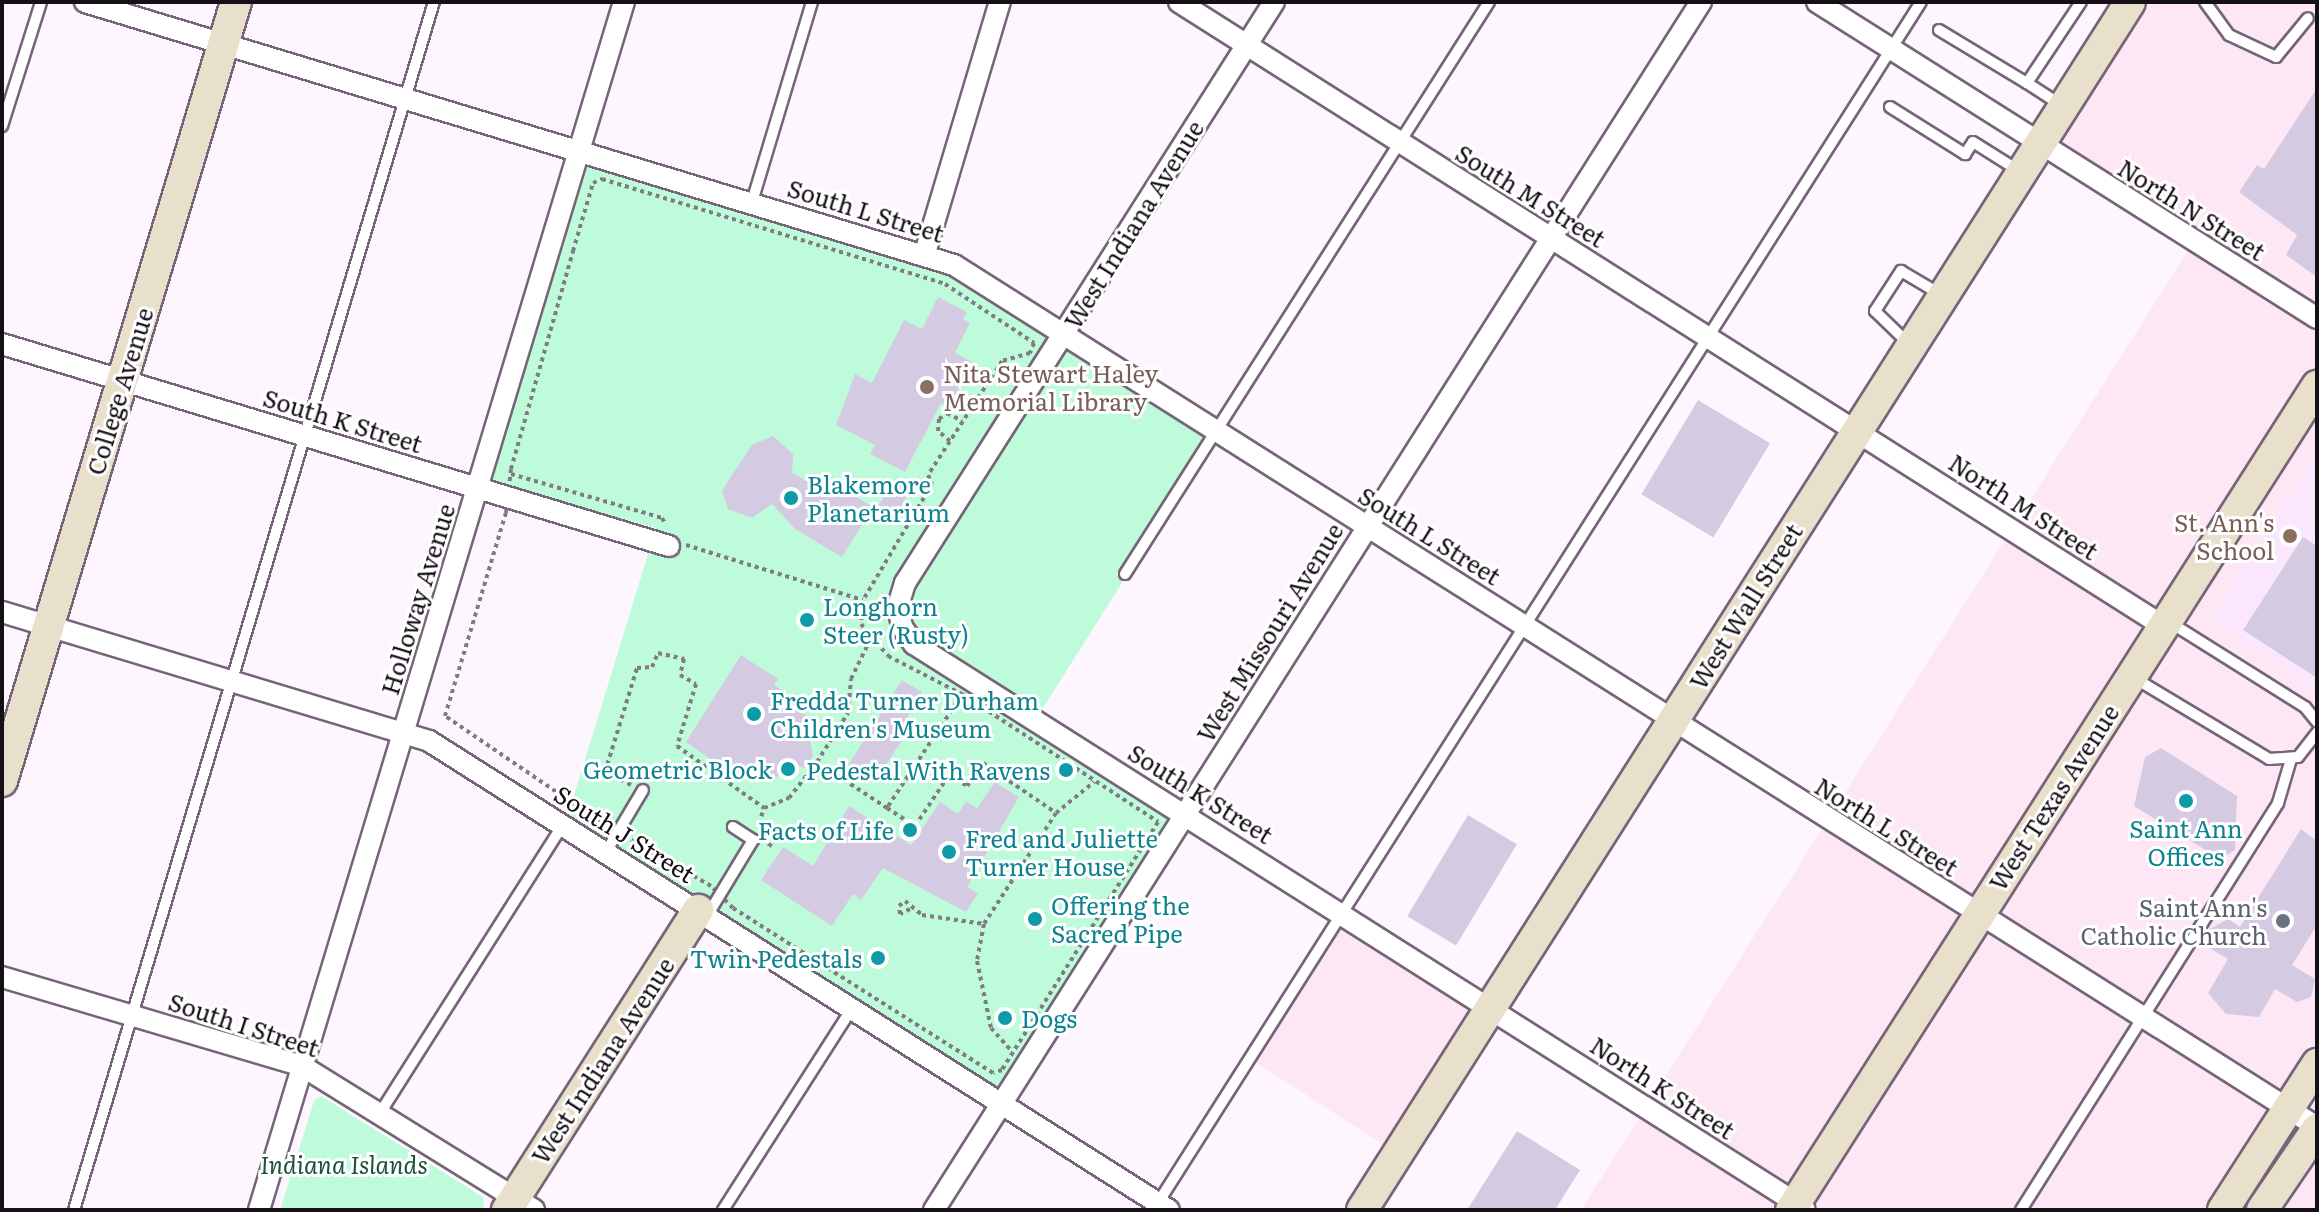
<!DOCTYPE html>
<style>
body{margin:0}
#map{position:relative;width:2319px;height:1212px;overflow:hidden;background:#fef6fe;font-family:Literata,serif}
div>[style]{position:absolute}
.commercial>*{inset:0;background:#fee7f5;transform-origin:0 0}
.built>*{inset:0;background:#fbe7fd}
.green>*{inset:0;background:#befbdb}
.building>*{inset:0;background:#d4cbe3;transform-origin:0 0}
.path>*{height:4px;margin-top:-2px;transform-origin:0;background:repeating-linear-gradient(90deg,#827b83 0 4px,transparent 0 8px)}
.roads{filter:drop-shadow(2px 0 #766578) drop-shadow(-2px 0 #766578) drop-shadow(0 2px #766578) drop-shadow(0 -2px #766578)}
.lane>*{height:10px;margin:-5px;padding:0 5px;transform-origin:5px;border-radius:5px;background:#fff}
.street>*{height:20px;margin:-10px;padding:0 10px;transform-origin:10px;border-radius:10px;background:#fff}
.secondary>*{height:30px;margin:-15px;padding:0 15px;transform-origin:15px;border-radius:15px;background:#e8e0ca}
.dots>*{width:22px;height:22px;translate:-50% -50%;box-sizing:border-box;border:4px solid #fff;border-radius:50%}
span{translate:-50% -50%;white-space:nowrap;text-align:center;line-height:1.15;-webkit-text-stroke:6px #fff;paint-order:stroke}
.street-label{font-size:24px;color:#150f16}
.education-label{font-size:24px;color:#785e54}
.left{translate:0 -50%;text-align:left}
.right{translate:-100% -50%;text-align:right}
.culture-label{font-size:24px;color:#0d838f}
.worship-label{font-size:24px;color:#5b616d}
.park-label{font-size:24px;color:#1d5039;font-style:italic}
.frame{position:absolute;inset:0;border:4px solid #150f16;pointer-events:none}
</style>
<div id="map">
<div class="commercial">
<i style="clip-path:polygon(2130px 2px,2317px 2px,2317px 1210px,1581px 1210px,2194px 241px,2040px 142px)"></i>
<i style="left:1337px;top:911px;width:182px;height:171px;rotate:33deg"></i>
</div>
<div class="built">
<i style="clip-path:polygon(2317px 452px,2317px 688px,2210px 620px)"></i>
</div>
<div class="green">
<i style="clip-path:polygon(586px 163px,951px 273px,1048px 339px,1217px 432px,1033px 724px,1176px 817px,998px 1093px,568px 815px,656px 528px,486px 482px)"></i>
<i style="clip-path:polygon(321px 1096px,483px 1197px,484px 1210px,280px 1210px,314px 1101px)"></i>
</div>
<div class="building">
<i style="clip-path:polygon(2317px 88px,2317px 277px,2286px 255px,2297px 235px,2239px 192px,2257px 165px,2264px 169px)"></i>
<i style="clip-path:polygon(938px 297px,967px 312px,963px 319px,970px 323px,955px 353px,972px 362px,949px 407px,941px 403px,905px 472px,870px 454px,875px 445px,836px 425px,855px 374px,872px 383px,904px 320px,922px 329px)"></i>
<i style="left:1698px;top:400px;width:84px;height:110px;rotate:31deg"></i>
<i style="clip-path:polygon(773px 436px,793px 454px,792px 473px,820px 488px,826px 478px,873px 507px,842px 557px,795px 529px,772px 504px,752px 518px,728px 509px,722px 492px,728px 481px,752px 445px)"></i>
<i style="clip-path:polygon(896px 478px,911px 486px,892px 526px,874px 512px)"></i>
<i style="clip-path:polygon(2303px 537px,2317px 546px,2317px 678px,2243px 630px)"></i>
<i style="clip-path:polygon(741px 655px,778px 679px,774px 685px,799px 702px,793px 708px,814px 720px,808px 730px,813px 756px,805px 768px,786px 763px,775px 781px,727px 761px,723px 768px,686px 742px)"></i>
<i style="clip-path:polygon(902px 680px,922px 692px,902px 727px,908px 731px,880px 774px,870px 769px,862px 783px,844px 772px)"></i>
<i style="clip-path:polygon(2161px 748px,2237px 796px,2235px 850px,2220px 859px,2134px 806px,2145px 757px)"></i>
<i style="clip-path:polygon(995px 782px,1019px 797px,967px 887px,978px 893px,966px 912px,883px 868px,861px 900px,853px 894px,832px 926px,761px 880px,783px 847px,813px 866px,849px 806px,911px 845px,940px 802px,958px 814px,966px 801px,977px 808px)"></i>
<i style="left:1468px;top:815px;width:57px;height:118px;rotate:31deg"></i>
<i style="clip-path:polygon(2301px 829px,2317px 841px,2317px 925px,2292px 965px,2315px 979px,2311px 997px,2297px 1002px,2275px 989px,2259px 1017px,2226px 1014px,2208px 993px,2228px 959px,2206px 946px,2206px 931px,2228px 919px,2240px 927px)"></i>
<i style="clip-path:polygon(1517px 1131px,1580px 1170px,1555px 1210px,1467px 1210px)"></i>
</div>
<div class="path">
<i style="left:602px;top:179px;width:359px;rotate:17deg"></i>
<i style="left:945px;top:284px;width:107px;rotate:33.5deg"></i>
<i style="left:1034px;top:343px;width:11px;rotate:112deg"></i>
<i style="left:1030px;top:353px;width:29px;rotate:164deg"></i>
<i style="left:1002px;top:361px;width:136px;rotate:123deg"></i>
<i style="left:928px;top:475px;width:10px;rotate:66deg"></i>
<i style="left:932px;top:484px;width:135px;rotate:120.7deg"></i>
<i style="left:863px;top:600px;width:24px;rotate:95deg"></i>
<i style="left:861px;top:624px;width:42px;rotate:49.8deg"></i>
<i style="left:888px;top:656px;width:83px;rotate:27.2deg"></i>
<i style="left:962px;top:694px;width:234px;rotate:33.1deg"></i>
<i style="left:1158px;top:822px;width:293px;rotate:122.2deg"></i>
<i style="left:1002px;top:1070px;width:9px;rotate:162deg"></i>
<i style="left:993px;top:1073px;width:308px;rotate:-147.6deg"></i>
<i style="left:733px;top:908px;width:31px;rotate:-135deg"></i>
<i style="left:711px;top:886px;width:126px;rotate:-150deg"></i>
<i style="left:602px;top:823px;width:190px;rotate:-145.7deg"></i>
<i style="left:445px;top:716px;width:212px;rotate:-73.3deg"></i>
<i style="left:506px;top:513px;width:44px;rotate:-83.5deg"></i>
<i style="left:511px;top:469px;width:227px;rotate:-74.1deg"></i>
<i style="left:573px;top:251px;width:71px;rotate:-73.6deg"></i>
<i style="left:593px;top:183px;width:10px;rotate:-24deg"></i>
<i style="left:950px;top:441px;width:16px;rotate:-140deg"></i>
<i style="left:938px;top:431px;width:12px;rotate:-85deg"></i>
<i style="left:939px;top:419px;width:10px;rotate:-37deg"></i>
<i style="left:947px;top:413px;width:17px;rotate:28deg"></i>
<i style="left:511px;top:474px;width:157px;rotate:16.2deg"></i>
<i style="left:662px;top:518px;width:8px;rotate:60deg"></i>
<i style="left:686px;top:545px;width:185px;rotate:17.3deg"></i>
<i style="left:961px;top:696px;width:134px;rotate:123.5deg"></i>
<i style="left:887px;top:808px;width:33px;rotate:33deg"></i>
<i style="left:915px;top:826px;width:61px;rotate:-56.3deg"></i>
<i style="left:949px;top:775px;width:21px;rotate:31deg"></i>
<i style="left:967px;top:786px;width:28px;rotate:-55deg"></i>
<i style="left:983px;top:763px;width:88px;rotate:34.4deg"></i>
<i style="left:1056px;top:813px;width:132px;rotate:123deg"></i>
<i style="left:984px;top:924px;width:38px;rotate:101deg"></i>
<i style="left:977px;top:961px;width:68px;rotate:78.2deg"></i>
<i style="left:991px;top:1028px;width:31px;rotate:48deg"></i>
<i style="left:817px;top:762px;width:84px;rotate:33.3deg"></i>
<i style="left:631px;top:785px;width:29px;rotate:-153deg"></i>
<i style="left:605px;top:772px;width:109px;rotate:-72.9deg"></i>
<i style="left:637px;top:668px;width:15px;rotate:-4deg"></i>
<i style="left:652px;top:667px;width:15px;rotate:-67deg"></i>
<i style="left:658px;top:653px;width:27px;rotate:13deg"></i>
<i style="left:684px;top:659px;width:16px;rotate:104deg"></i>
<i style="left:680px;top:675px;width:18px;rotate:29deg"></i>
<i style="left:696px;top:684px;width:65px;rotate:107deg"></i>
<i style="left:677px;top:746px;width:107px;rotate:35.5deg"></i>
<i style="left:764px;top:808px;width:27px;rotate:-22deg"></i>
<i style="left:789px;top:798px;width:46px;rotate:-52.1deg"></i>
<i style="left:817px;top:762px;width:58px;rotate:-57.7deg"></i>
<i style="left:848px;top:713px;width:34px;rotate:-85deg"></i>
<i style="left:851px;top:679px;width:41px;rotate:-64.1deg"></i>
<i style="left:1056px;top:813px;width:49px;rotate:-39.2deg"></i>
<i style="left:759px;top:824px;width:17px;rotate:-73deg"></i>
<i style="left:766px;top:830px;width:12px;rotate:35deg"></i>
<i style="left:776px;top:837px;width:15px;rotate:127deg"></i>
<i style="left:910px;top:909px;width:11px;rotate:153deg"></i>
<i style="left:900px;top:914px;width:8px;rotate:-97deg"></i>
<i style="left:899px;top:906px;width:8px;rotate:-40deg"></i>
<i style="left:905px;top:901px;width:22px;rotate:39deg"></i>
<i style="left:922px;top:915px;width:63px;rotate:8.3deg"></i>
</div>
<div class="roads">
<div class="lane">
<i style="left:2205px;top:2px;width:41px;rotate:54deg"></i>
<i style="left:2229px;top:35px;width:52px;rotate:25.1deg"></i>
<i style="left:2276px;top:57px;width:50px;rotate:-50.6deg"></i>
<i style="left:1939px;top:30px;width:103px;rotate:31.1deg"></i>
<i style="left:2061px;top:105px;width:40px;rotate:-147.1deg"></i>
<i style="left:2027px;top:83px;width:97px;rotate:-56.3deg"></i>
<i style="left:1890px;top:107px;width:89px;rotate:32.1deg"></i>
<i style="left:1965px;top:154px;width:14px;rotate:-56deg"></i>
<i style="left:1973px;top:142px;width:54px;rotate:32.2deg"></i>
<i style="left:2px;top:126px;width:130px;rotate:-72.5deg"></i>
<i style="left:752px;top:202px;width:209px;rotate:-73.3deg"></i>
<i style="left:1908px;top:343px;width:46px;rotate:-135.9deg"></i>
<i style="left:1875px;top:311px;width:48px;rotate:-57deg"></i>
<i style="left:1901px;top:271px;width:45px;rotate:30.5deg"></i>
<i style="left:1125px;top:574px;width:678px;rotate:-57.53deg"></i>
<i style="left:2171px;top:623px;width:158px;rotate:32.1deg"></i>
<i style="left:2305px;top:707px;width:19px;rotate:51deg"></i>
<i style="left:2136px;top:679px;width:155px;rotate:31deg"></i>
<i style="left:2269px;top:759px;width:29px;rotate:-4deg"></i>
<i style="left:2298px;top:757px;width:31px;rotate:-52deg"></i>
<i style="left:606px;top:852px;width:72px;rotate:-59.2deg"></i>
<i style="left:707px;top:916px;width:89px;rotate:-58.8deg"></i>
<i style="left:753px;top:840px;width:24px;rotate:-147deg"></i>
<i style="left:380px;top:1113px;width:341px;rotate:-57.6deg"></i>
<i style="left:1156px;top:1206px;width:1426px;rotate:-57.57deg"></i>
<i style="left:74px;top:1210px;width:1261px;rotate:-73.41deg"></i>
<i style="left:723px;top:1210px;width:240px;rotate:-57.4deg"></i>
<i style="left:2021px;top:1210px;width:481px;rotate:-57.7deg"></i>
<i style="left:2278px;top:803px;width:46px;rotate:-73.5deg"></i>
</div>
<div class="street">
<i style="left:85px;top:2px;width:908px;rotate:16.84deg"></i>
<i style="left:954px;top:265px;width:1613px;rotate:32.31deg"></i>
<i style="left:1179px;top:2px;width:1165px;rotate:32.38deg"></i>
<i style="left:1274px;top:2px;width:688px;rotate:122.42deg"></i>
<i style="left:905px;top:583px;width:24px;rotate:107deg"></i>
<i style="left:898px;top:606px;width:21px;rotate:79deg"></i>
<i style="left:902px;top:627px;width:21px;rotate:55deg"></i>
<i style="left:914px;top:644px;width:1054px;rotate:32.36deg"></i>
<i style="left:1817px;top:2px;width:591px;rotate:32.29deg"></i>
<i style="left:925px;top:253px;width:262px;rotate:-73.4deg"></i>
<i style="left:2px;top:344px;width:697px;rotate:16.85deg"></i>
<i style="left:2px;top:612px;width:446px;rotate:16.8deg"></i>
<i style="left:429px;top:741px;width:876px;rotate:32.37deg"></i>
<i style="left:2px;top:977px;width:313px;rotate:16.5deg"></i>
<i style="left:302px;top:1066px;width:273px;rotate:31.8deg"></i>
<i style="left:259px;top:1210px;width:1262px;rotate:-73.19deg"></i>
<i style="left:934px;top:1210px;width:1431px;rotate:-57.59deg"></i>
</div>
<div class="secondary">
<i style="left:2px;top:781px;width:813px;rotate:-73.28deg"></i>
<i style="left:507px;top:1210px;width:356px;rotate:-57.5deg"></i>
<i style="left:1362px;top:1210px;width:1431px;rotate:-57.55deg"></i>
<i style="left:1791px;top:1210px;width:978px;rotate:-57.45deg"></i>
<i style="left:2223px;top:1210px;width:174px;rotate:-57.2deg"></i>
<i style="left:2262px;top:1210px;width:98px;rotate:-55.8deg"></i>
</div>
</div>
<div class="dots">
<i style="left:927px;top:387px;background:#8d6e63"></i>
<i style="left:791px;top:498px;background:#0f9aa8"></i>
<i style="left:2290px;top:536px;background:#8d6e63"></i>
<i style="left:807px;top:620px;background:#0f9aa8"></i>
<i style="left:754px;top:714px;background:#0f9aa8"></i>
<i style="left:788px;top:769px;background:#0f9aa8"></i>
<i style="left:1066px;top:770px;background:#0f9aa8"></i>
<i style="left:2186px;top:801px;background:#0f9aa8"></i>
<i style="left:910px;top:830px;background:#0f9aa8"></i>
<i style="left:949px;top:852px;background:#0f9aa8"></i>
<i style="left:1035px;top:919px;background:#0f9aa8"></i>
<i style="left:2283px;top:921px;background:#6b7280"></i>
<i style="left:878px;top:958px;background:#0f9aa8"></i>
<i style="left:1005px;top:1018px;background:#0f9aa8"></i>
</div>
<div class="street-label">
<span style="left:1531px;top:195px;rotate:32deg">South M Street</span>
<span style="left:2192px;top:209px;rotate:32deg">North N Street</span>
<span style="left:866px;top:210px;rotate:17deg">South L Street</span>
<span style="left:1133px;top:224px;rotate:-58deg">West Indiana Avenue</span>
<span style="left:119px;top:391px;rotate:-73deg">College Avenue</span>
<span style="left:343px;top:420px;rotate:17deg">South K Street</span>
<span style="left:2024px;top:506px;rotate:33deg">North M Street</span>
<span style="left:1430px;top:535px;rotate:32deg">South L Street</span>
<span style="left:417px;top:599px;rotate:-73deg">Holloway Avenue</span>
<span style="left:1745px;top:606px;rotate:-58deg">West Wall Street</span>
<span style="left:1269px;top:632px;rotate:-58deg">West Missouri Avenue</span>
<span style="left:1201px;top:793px;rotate:32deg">South K Street</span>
<span style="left:2053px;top:797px;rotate:-57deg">West Texas Avenue</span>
<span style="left:1887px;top:826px;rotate:32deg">North L Street</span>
<span style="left:625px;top:833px;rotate:32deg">South J Street</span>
<span style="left:244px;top:1024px;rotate:18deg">South I Street</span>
<span style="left:602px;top:1060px;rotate:-57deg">West Indiana Avenue</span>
<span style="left:1663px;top:1087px;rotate:33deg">North K Street</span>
</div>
<div class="education-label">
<span class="left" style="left:943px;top:387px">Nita Stewart Haley<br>Memorial Library</span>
<span class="right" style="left:2274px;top:536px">St. Ann's<br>School</span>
</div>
<div class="culture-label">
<span class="left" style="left:807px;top:498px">Blakemore<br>Planetarium</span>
<span class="left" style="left:823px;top:620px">Longhorn<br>Steer (Rusty)</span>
<span class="left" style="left:770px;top:714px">Fredda Turner Durham<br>Children's Museum</span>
<span class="right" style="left:772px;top:769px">Geometric Block</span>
<span class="right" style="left:1050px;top:770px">Pedestal With Ravens</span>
<span style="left:2186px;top:842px">Saint Ann<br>Offices</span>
<span class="right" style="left:894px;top:830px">Facts of Life</span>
<span class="left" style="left:965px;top:852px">Fred and Juliette<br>Turner House</span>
<span class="left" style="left:1051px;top:919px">Offering the<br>Sacred Pipe</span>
<span class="right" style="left:862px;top:958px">Twin Pedestals</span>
<span class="left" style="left:1021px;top:1018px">Dogs</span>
</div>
<div class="worship-label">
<span class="right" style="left:2267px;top:921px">Saint Ann's<br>Catholic Church</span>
</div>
<div class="park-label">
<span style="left:344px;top:1164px">Indiana Islands</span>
</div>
<div class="frame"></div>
</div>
